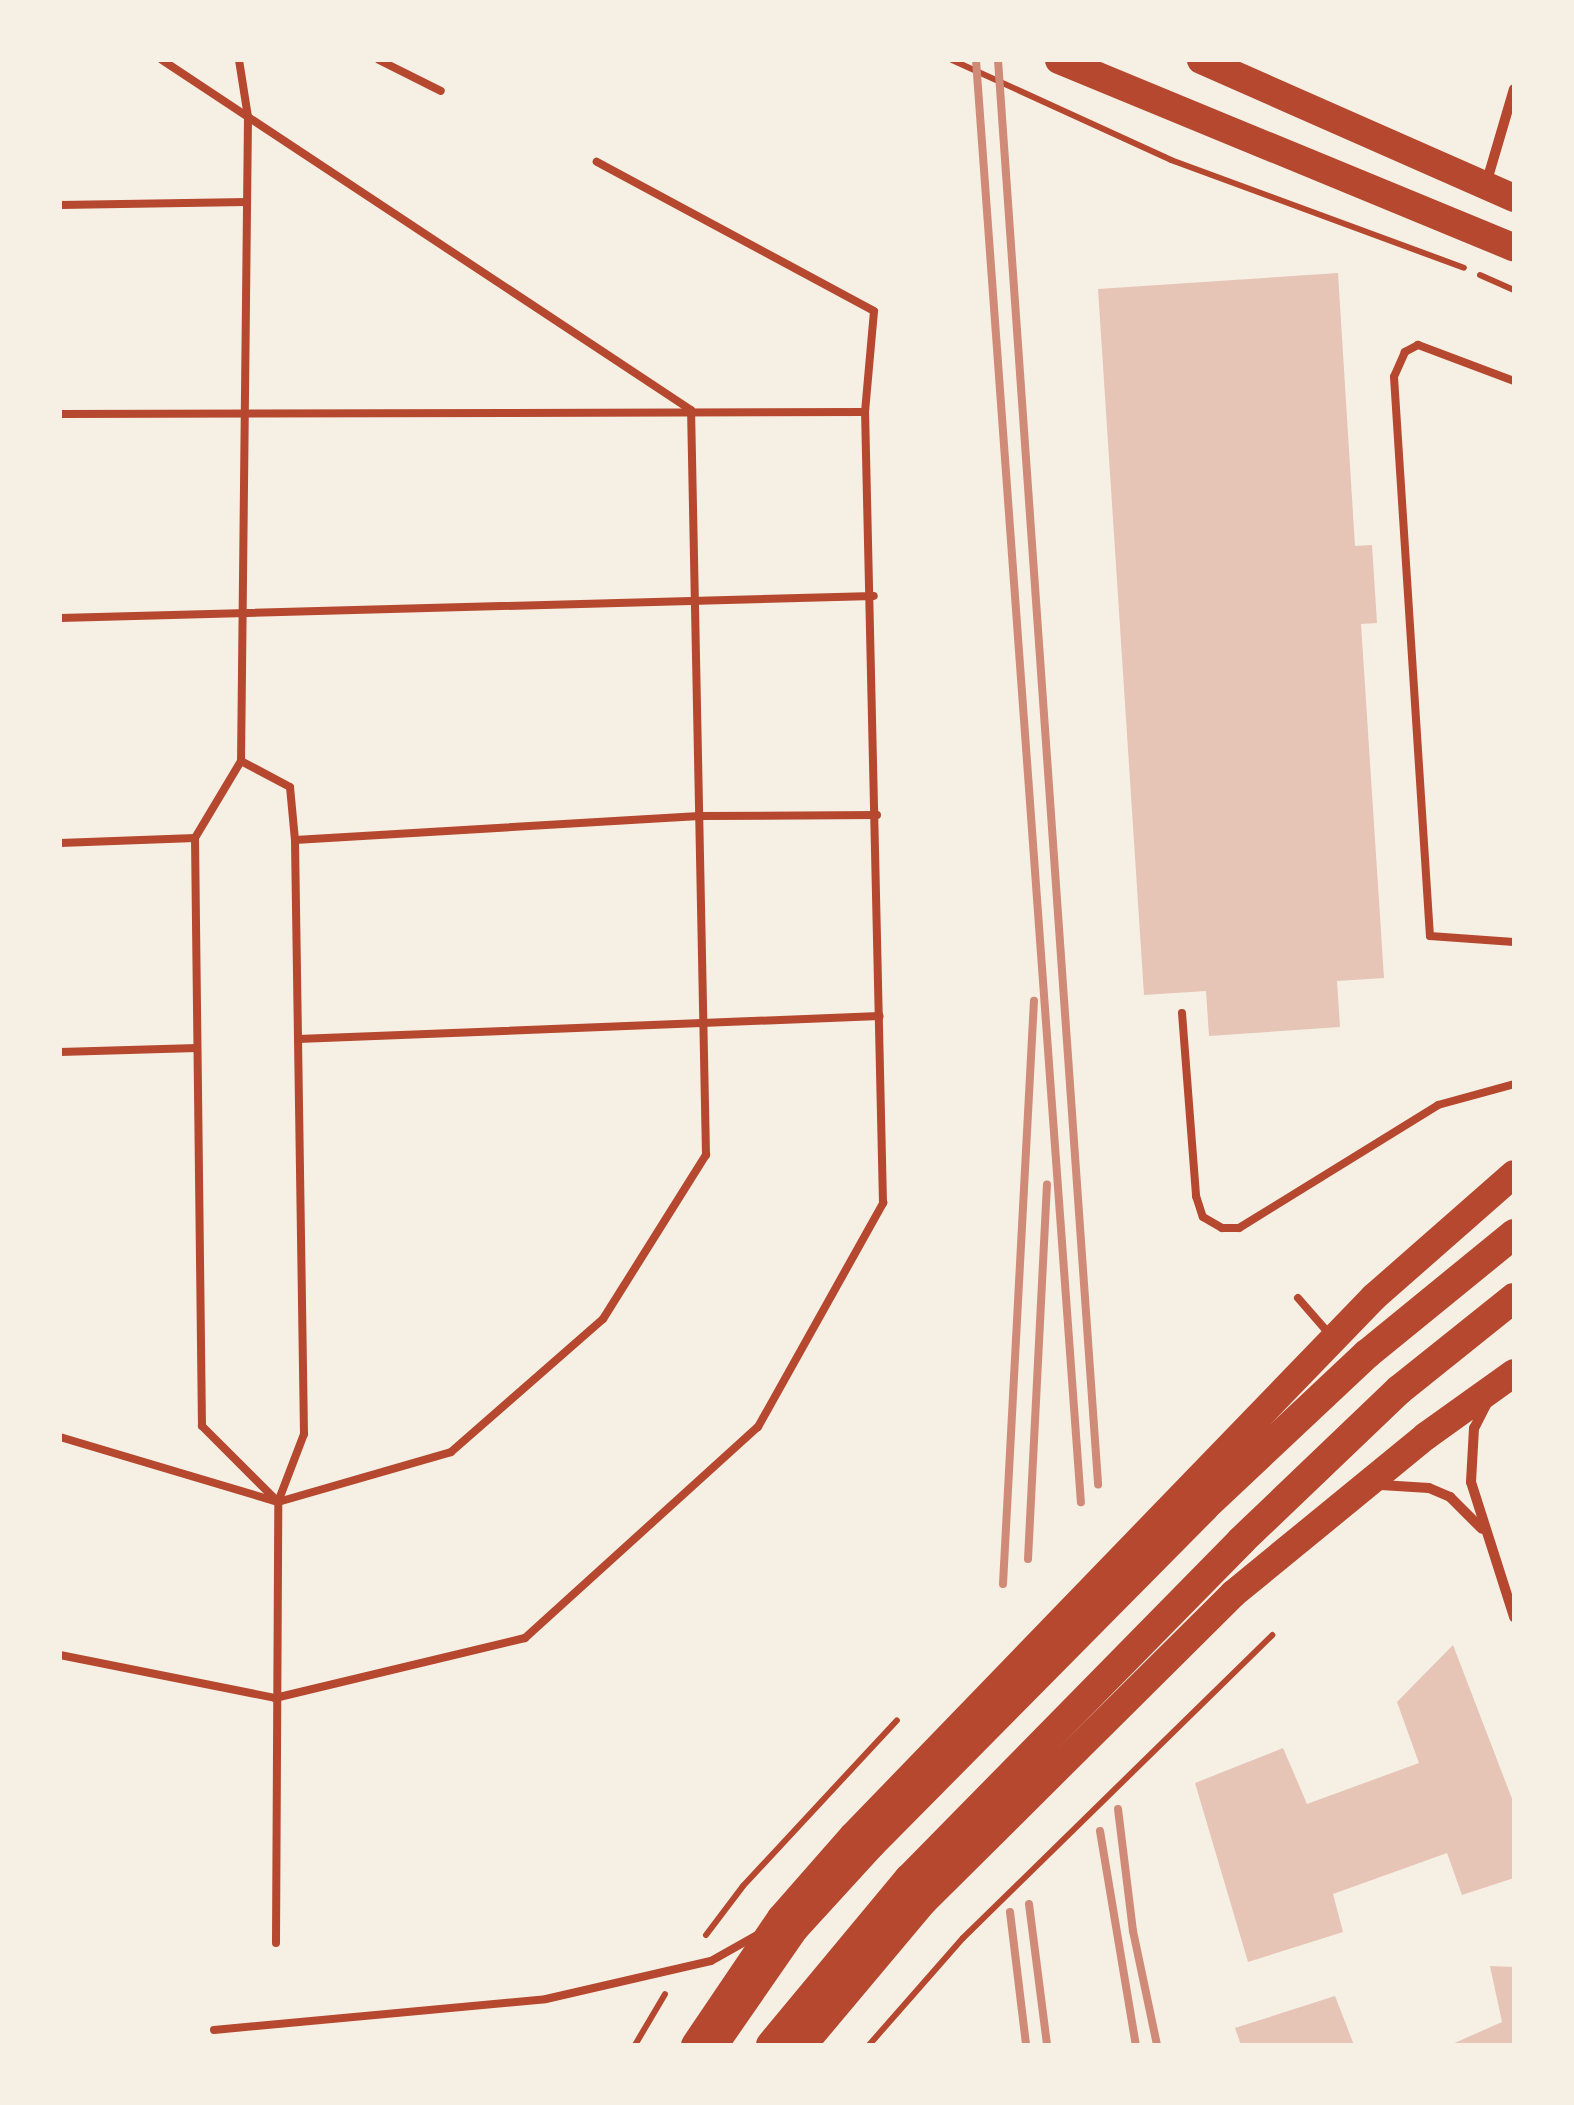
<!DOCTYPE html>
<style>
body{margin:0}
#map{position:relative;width:1574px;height:2105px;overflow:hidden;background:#f6efe4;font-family:"DejaVu Sans",sans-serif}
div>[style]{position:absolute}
.building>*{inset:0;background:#e6c5b7}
.path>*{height:6px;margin:-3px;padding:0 3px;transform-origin:3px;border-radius:3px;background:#b5482f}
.service>*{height:8px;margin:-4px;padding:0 4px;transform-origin:4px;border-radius:4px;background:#b5482f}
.minor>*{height:10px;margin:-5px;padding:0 5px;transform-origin:5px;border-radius:5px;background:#b5482f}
.trunk>*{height:28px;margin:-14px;padding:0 14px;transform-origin:14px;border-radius:14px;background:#b5482f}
.motorway>*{height:30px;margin:-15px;padding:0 15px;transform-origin:15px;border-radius:15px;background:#b5482f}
.rail>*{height:8px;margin:-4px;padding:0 4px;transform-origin:4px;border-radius:4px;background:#cf8b77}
span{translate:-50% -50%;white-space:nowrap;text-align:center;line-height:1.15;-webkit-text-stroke:9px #f6efe4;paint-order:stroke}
.frame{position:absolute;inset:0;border:62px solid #f6efe4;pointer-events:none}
</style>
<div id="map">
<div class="building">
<i style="clip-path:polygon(1338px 273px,1355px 546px,1372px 545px,1377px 623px,1361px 624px,1384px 978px,1337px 981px,1340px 1027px,1209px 1036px,1206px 991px,1144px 995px,1098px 289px)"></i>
<i style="clip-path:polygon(1453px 1645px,1514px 1804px,1514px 1878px,1462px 1895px,1447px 1853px,1333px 1894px,1343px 1932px,1248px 1962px,1195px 1783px,1283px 1748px,1307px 1804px,1419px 1763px,1397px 1702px)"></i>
<i style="clip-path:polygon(1490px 1966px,1514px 1967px,1514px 2045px,1450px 2045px,1502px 2022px)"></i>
<i style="clip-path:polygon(1335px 1996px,1354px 2045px,1241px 2045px,1235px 2028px)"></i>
</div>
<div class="path">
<i style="left:952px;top:60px;width:241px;rotate:24.5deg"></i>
<i style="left:1171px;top:160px;width:312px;rotate:20.2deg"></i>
<i style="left:1480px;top:275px;width:37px;rotate:24deg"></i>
<i style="left:706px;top:1935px;width:61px;rotate:-52.9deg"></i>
<i style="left:743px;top:1886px;width:226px;rotate:-47.1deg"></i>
<i style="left:635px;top:2045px;width:59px;rotate:-59.5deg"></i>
<i style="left:869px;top:2045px;width:142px;rotate:-48.7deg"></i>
<i style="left:963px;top:1938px;width:433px;rotate:-44.4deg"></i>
</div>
<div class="service">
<i style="left:239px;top:60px;width:58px;rotate:81deg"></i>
<i style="left:248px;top:117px;width:644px;rotate:90.62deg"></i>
<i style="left:241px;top:761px;width:90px;rotate:120.9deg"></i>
<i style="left:195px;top:838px;width:588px;rotate:89.32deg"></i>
<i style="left:202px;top:1426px;width:107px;rotate:45deg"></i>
<i style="left:278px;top:1502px;width:73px;rotate:-69.1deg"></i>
<i style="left:304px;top:1434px;width:594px;rotate:-90.87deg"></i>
<i style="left:295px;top:840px;width:53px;rotate:-95.4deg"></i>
<i style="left:290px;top:787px;width:55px;rotate:-152deg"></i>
<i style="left:379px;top:60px;width:69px;rotate:26.6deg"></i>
<i style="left:60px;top:205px;width:187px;rotate:-0.9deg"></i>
<i style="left:1514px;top:381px;width:103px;rotate:-159.4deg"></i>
<i style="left:1418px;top:345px;width:15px;rotate:152deg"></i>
<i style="left:1405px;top:352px;width:27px;rotate:114deg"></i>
<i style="left:1394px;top:377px;width:560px;rotate:86.32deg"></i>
<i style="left:1430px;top:936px;width:84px;rotate:4.1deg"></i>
<i style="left:60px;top:414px;width:805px;rotate:-0.14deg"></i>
<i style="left:60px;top:618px;width:814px;rotate:-1.55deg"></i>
<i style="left:295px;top:840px;width:405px;rotate:-3.4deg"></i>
<i style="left:699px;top:816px;width:178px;rotate:-0.3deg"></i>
<i style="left:60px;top:843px;width:135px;rotate:-2.1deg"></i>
<i style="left:1182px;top:1013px;width:184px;rotate:85.6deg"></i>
<i style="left:1196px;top:1196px;width:22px;rotate:72deg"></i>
<i style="left:1203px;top:1217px;width:22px;rotate:30deg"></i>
<i style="left:1222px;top:1228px;width:17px"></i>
<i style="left:1239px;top:1228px;width:234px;rotate:-31.7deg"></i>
<i style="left:1438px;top:1105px;width:79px;rotate:-15.4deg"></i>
<i style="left:298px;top:1039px;width:582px;rotate:-2.26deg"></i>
<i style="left:60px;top:1052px;width:137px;rotate:-1.7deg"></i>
<i style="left:1298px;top:1298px;width:50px;rotate:49deg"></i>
<i style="left:60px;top:1437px;width:227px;rotate:16.6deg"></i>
<i style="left:278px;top:1502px;width:180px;rotate:-16.1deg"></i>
<i style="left:451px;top:1452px;width:202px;rotate:-41.2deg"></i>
<i style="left:603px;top:1319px;width:194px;rotate:-57.9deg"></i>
<i style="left:706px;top:1155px;width:745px;rotate:-91.15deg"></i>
<i style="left:691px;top:410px;width:634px;rotate:-146.51deg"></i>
<i style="left:60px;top:1655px;width:219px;rotate:11.3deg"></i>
<i style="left:275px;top:1698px;width:257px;rotate:-13.5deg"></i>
<i style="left:525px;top:1638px;width:314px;rotate:-42.2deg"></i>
<i style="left:758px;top:1427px;width:257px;rotate:-60.8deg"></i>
<i style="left:883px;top:1203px;width:791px;rotate:-91.3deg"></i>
<i style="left:865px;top:412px;width:101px;rotate:-84.9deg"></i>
<i style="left:874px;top:311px;width:315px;rotate:-151.7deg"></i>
<i style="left:276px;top:1943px;width:441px;rotate:-89.7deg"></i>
<i style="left:214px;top:2030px;width:333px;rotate:-5.3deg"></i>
<i style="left:546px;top:1999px;width:169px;rotate:-13deg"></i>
<i style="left:711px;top:1961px;width:53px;rotate:-29.5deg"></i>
</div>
<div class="minor">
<i style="left:1486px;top:184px;width:99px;rotate:-73.6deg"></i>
<i style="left:1487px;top:1403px;width:28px;rotate:117deg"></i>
<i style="left:1474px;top:1428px;width:54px;rotate:93.2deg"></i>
<i style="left:1471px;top:1482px;width:142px;rotate:72.3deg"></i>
<i style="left:1381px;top:1485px;width:48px;rotate:3.6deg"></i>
<i style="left:1429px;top:1488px;width:23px;rotate:23deg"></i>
<i style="left:1450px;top:1497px;width:45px;rotate:45deg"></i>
</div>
<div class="trunk">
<i style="left:1059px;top:60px;width:492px;rotate:22.4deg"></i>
<i style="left:1201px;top:60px;width:342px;rotate:23.8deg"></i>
<i style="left:695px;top:2045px;width:153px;rotate:-55.9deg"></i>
<i style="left:781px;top:1918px;width:109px;rotate:-48.7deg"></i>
<i style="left:853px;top:1836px;width:750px;rotate:-45.97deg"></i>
<i style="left:1374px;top:1297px;width:186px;rotate:-41.3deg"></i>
<i style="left:803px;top:2045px;width:187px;rotate:-50deg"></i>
<i style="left:923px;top:1902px;width:437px;rotate:-44.8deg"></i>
<i style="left:1233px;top:1594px;width:249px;rotate:-39.3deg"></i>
<i style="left:1426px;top:1436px;width:108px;rotate:-35.6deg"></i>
</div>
<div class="motorway">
<i style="left:713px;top:2045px;width:142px;rotate:-55.3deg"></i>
<i style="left:794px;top:1928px;width:114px;rotate:-47.5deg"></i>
<i style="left:871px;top:1844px;width:474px;rotate:-45.3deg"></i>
<i style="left:1204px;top:1507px;width:224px;rotate:-43.2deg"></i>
<i style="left:1367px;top:1354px;width:190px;rotate:-39.2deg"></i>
<i style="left:771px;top:2045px;width:216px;rotate:-50.3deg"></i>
<i style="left:909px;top:1879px;width:474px;rotate:-45.5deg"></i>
<i style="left:1241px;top:1541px;width:219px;rotate:-43.7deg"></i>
<i style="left:1399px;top:1390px;width:147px;rotate:-38.7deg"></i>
</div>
<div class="rail">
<i style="left:976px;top:60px;width:1446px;rotate:85.84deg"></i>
<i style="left:998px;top:60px;width:1428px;rotate:85.98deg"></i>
<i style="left:1028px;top:1559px;width:375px;rotate:-87.1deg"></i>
<i style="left:1003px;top:1584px;width:584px;rotate:-86.96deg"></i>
<i style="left:1118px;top:1809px;width:123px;rotate:83deg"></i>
<i style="left:1133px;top:1931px;width:116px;rotate:78.1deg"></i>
<i style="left:1100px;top:1831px;width:217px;rotate:80.5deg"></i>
<i style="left:1029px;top:1904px;width:142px;rotate:82.7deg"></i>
<i style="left:1010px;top:1912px;width:134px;rotate:83.1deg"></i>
</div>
<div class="frame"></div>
</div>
